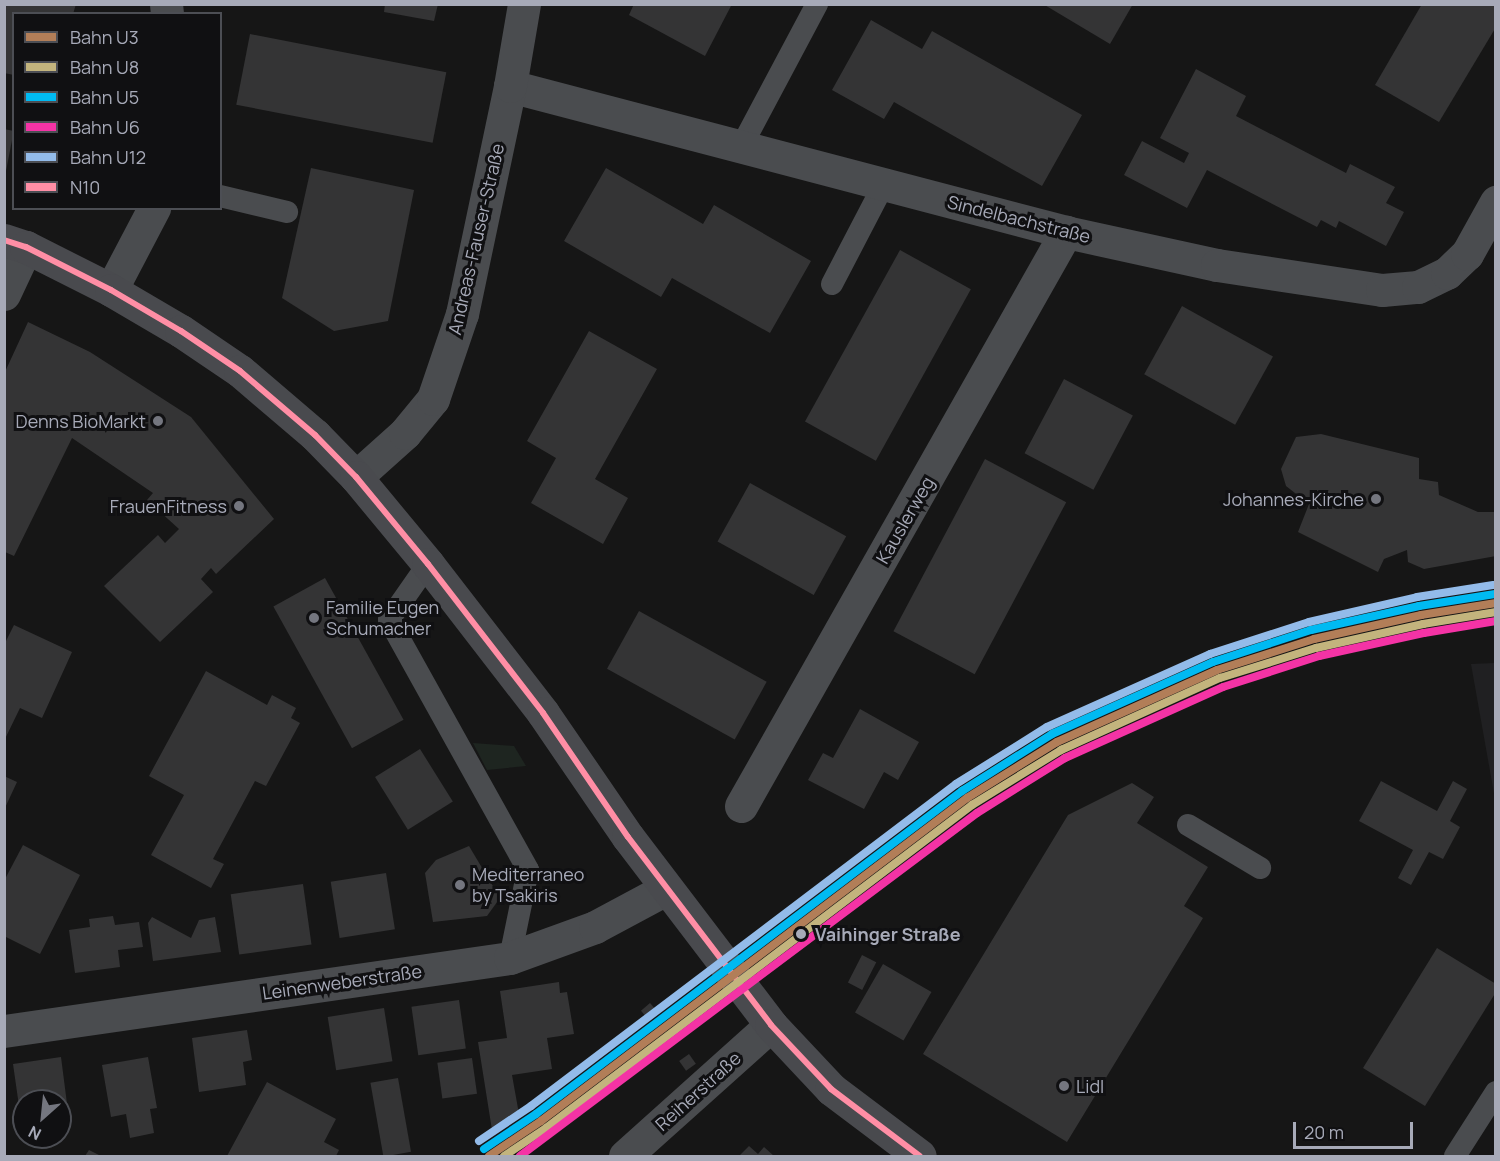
<!DOCTYPE html>
<meta charset="utf-8">
<style>
body{margin:0}
#map{position:relative;width:1500px;height:1161px;overflow:hidden;background:#161616;font-family:Manrope,sans-serif}
div>[style]{position:absolute}
.built>*{inset:0;background:#202022}
.green>*{inset:0;background:#1e2520}
.building>*{inset:0;background:#343435;transform-origin:0 0}
.lane>*{height:22px;margin:-11px;padding:0 11px;transform-origin:11px;border-radius:11px;background:#4a4c4f}
.street>*{height:33px;margin:-16.5px;padding:0 16.5px;transform-origin:16.5px;border-radius:16.5px;background:#4a4c4f}
.secondary>*{height:33px;margin:-16.5px;padding:0 16.5px;transform-origin:16.5px;border-radius:16.5px;background:#494a4e}
.bus-1>*{height:6px;margin:-3px;padding:0 3px;transform-origin:3px;border-radius:3px;background:#ff8ea5}
.rail-1>*{height:8px;margin:-4px;padding:0 4px;transform-origin:4px;border-radius:4px;background:#b27e58}
.rail-2>*{height:8px;margin:-4px;padding:0 4px;transform-origin:4px;border-radius:4px;background:#c3b47d}
.rail-3>*{height:8px;margin:-4px;padding:0 4px;transform-origin:4px;border-radius:4px;background:#00baf2}
.rail-4>*{height:8px;margin:-4px;padding:0 4px;transform-origin:4px;border-radius:4px;background:#f433a5}
.rail-5>*{height:8px;margin:-4px;padding:0 4px;transform-origin:4px;border-radius:4px;background:#93bbe9}
.dots>*{width:16px;height:16px;translate:-50% -50%;box-sizing:border-box;border:3px solid #101012;border-radius:50%}
span{translate:-50% -50%;white-space:nowrap;text-align:center;line-height:1.15;-webkit-text-stroke:6px #101012;paint-order:stroke}
.street-label{font-size:18px;color:#a7aab8}
.poi-label{font-size:18px;color:#a7aab8}
.right{translate:-100% -50%;text-align:right}
.left{translate:0 -50%;text-align:left}
.stop-label{font-size:18px;color:#a7aab8;font-weight:700}
.frame{position:absolute;inset:0;border:6px solid #a7aab8;pointer-events:none}
.legend{position:absolute;left:12px;top:12px;width:210px;height:198px;box-sizing:border-box;background:#101012;border:2px solid #4c4e54;margin:0;padding:8px 10px;list-style:none;font-size:18px;color:#a7aab8}
.legend li{display:flex;align-items:center;gap:12px;height:30px}
.legend b{width:30px;border:2px solid #4c4e54}
.north{position:absolute;left:12px;top:1089px;width:60px;height:60px;box-sizing:border-box;background:#101012;border:2px solid #4c4e54;border-radius:50%;rotate:207deg;font-size:16px;font-weight:700;line-height:24px;text-align:center;color:#a7aab8}
.north::after{content:'';display:block;margin:auto;width:21px;height:27px;background:#74767f;clip-path:polygon(50% 0,100% 100%,50% 72%,0 100%)}
.scale{position:absolute;left:1293px;top:1122px;width:120px;height:27px;box-sizing:border-box;border:3px solid #a7aab8;border-top:0;padding-left:8px;font-size:18px;line-height:21px;white-space:nowrap;color:#a7aab8;-webkit-text-stroke:4px #101012;paint-order:stroke}
</style>
<div id="map">
<div class="built">
<i style="clip-path:polygon(1495px 663px,1496px 663px,1495px 799px,1471px 664px)"></i>
</div>
<div class="green">
<i style="clip-path:polygon(473px 743px,514px 746px,526px 766px,487px 770px)"></i>
</div>
<div class="building">
<i style="clip-path:polygon(4px 4px,76px 4px,73px 14px,14px 14px,14px 75px,4px 73px)"></i>
<i style="clip-path:polygon(385px 4px,438px 4px,434px 21px,384px 12px)"></i>
<i style="clip-path:polygon(634px 4px,732px 4px,705px 56px,629px 15px)"></i>
<i style="clip-path:polygon(1043px 4px,1133px 4px,1110px 44px)"></i>
<i style="clip-path:polygon(1422px 4px,1496px 5px,1496px 27px,1439px 122px,1375px 85px)"></i>
<i style="clip-path:polygon(871px 20px,922px 49px,932px 31px,1082px 115px,1042px 186px,894px 102px,884px 119px,832px 90px)"></i>
<i style="left:250px;top:34px;width:200px;height:72px;rotate:11deg"></i>
<i style="clip-path:polygon(1196px 69px,1246px 96px,1236px 116px,1346px 173px,1350px 164px,1395px 187px,1386px 203px,1404px 212px,1386px 246px,1339px 221px,1336px 228px,1321px 220px,1317px 227px,1207px 170px,1187px 208px,1124px 175px,1142px 141px,1184px 163px,1189px 153px,1160px 138px)"></i>
<i style="left:4px;top:129px;width:10px;height:60px;rotate:11deg"></i>
<i style="clip-path:polygon(311px 168px,414px 190px,388px 321px,334px 331px,282px 298px)"></i>
<i style="clip-path:polygon(606px 168px,703px 224px,714px 205px,811px 261px,770px 333px,672px 278px,661px 297px,564px 241px)"></i>
<i style="left:900px;top:250px;width:81px;height:196px;rotate:29deg"></i>
<i style="left:1182px;top:306px;width:104px;height:78px;rotate:29deg"></i>
<i style="clip-path:polygon(28px 322px,90px 352px,191px 417px,274px 519px,216px 574px,211px 568px,201px 579px,213px 592px,160px 642px,104px 586px,158px 535px,165px 543px,179px 529px,147px 500px,153px 493px,72px 438px,14px 556px,5px 552px,4px 374px)"></i>
<i style="clip-path:polygon(589px 331px,657px 369px,595px 479px,628px 498px,603px 544px,531px 503px,556px 458px,527px 441px)"></i>
<i style="left:1064px;top:379px;width:78px;height:84px;rotate:28deg"></i>
<i style="clip-path:polygon(1321px 434px,1419px 458px,1419px 479px,1438px 482px,1439px 495px,1478px 512px,1496px 512px,1496px 556px,1424px 569px,1408px 562px,1407px 550px,1384px 559px,1378px 572px,1298px 532px,1309px 504px,1286px 486px,1281px 469px,1296px 437px)"></i>
<i style="left:985px;top:459px;width:92px;height:195px;rotate:28deg"></i>
<i style="left:750px;top:483px;width:110px;height:67px;rotate:29deg"></i>
<i style="left:325px;top:578px;width:162px;height:59px;rotate:61deg"></i>
<i style="left:639px;top:611px;width:146px;height:66px;rotate:29deg"></i>
<i style="clip-path:polygon(14px 625px,72px 652px,42px 718px,20px 708px,4px 741px,4px 645px)"></i>
<i style="clip-path:polygon(206px 671px,267px 705px,272px 695px,296px 708px,291px 718px,300px 723px,266px 786px,255px 781px,233px 822px,213px 859px,224px 864px,211px 888px,151px 855px,184px 795px,149px 776px)"></i>
<i style="clip-path:polygon(860px 709px,919px 742px,898px 780px,884px 772px,864px 809px,808px 780px,823px 753px,833px 758px)"></i>
<i style="left:420px;top:749px;width:62px;height:53px;rotate:58deg"></i>
<i style="clip-path:polygon(4px 776px,17px 782px,4px 810px)"></i>
<i style="clip-path:polygon(1381px 781px,1437px 811px,1453px 781px,1467px 789px,1450px 821px,1460px 827px,1443px 859px,1429px 852px,1411px 885px,1398px 878px,1413px 850px,1359px 821px)"></i>
<i style="clip-path:polygon(1132px 783px,1154px 797px,1137px 823px,1208px 867px,1184px 906px,1203px 918px,1067px 1142px,923px 1054px,1068px 815px)"></i>
<i style="clip-path:polygon(23px 845px,80px 875px,40px 954px,4px 936px,4px 881px)"></i>
<i style="clip-path:polygon(469px 846px,500px 898px,487px 916px,433px 922px,425px 873px,436px 860px)"></i>
<i style="left:386px;top:873px;width:57px;height:56px;rotate:81deg"></i>
<i style="left:303px;top:884px;width:61px;height:73px;rotate:82deg"></i>
<i style="clip-path:polygon(113px 916px,115px 925px,139px 922px,143px 947px,118px 950px,120px 967px,75px 973px,69px 930px,90px 927px,89px 919px)"></i>
<i style="clip-path:polygon(152px 917px,191px 938px,199px 920px,215px 917px,221px 952px,153px 961px,148px 923px)"></i>
<i style="clip-path:polygon(1437px 948px,1496px 984px,1496px 992px,1425px 1106px,1363px 1068px)"></i>
<i style="left:862px;top:955px;width:16px;height:31px;rotate:27deg"></i>
<i style="left:883px;top:964px;width:56px;height:56px;rotate:30deg"></i>
<i style="clip-path:polygon(559px 982px,560px 993px,567px 992px,574px 1034px,547px 1038px,552px 1069px,512px 1075px,519px 1114px,492px 1130px,478px 1042px,507px 1038px,500px 991px)"></i>
<i style="left:459px;top:1000px;width:49px;height:48px;rotate:82deg"></i>
<i style="left:650px;top:1003px;width:11px;height:12px;rotate:49deg"></i>
<i style="left:384px;top:1008px;width:54px;height:57px;rotate:81deg"></i>
<i style="clip-path:polygon(247px 1030px,252px 1060px,243px 1062px,246px 1085px,199px 1092px,192px 1038px)"></i>
<i style="left:689px;top:1054px;width:12px;height:12px;rotate:55deg"></i>
<i style="clip-path:polygon(61px 1057px,70px 1127px,60px 1129px,60px 1101px,24px 1101px,23px 1134px,13px 1064px)"></i>
<i style="clip-path:polygon(148px 1057px,157px 1108px,150px 1109px,154px 1133px,130px 1138px,126px 1114px,111px 1117px,102px 1065px)"></i>
<i style="left:472px;top:1058px;width:36px;height:35px;rotate:82deg"></i>
<i style="left:398px;top:1078px;width:75px;height:28px;rotate:80deg"></i>
<i style="clip-path:polygon(267px 1082px,336px 1119px,324px 1142px,339px 1150px,336px 1156px,227px 1156px)"></i>
<i style="clip-path:polygon(749px 1146px,758px 1154px,764px 1147px,774px 1156px,739px 1156px)"></i>
<i style="clip-path:polygon(89px 1150px,101px 1156px,85px 1156px)"></i>
</div>
<div class="lane">
<i style="left:741px;top:147px;width:162px;rotate:-62deg"></i>
<i style="left:220px;top:196px;width:69px;rotate:13.4deg"></i>
<i style="left:832px;top:284px;width:113px;rotate:-62.5deg"></i>
<i style="left:428px;top:564px;width:68px;rotate:124.9deg"></i>
<i style="left:389px;top:620px;width:286px;rotate:60.9deg"></i>
<i style="left:528px;top:870px;width:90px;rotate:101.6deg"></i>
<i style="left:1188px;top:825px;width:84px;rotate:30.8deg"></i>
<i style="left:1455px;top:1156px;width:76px;rotate:-57.4deg"></i>
</div>
<div class="street">
<i style="left:166px;top:4px;width:10px;rotate:84deg"></i>
<i style="left:510px;top:86px;width:575px;rotate:14.71deg"></i>
<i style="left:1066px;top:232px;width:155px;rotate:12.3deg"></i>
<i style="left:1217px;top:265px;width:167px;rotate:8.6deg"></i>
<i style="left:1382px;top:290px;width:36px;rotate:-5deg"></i>
<i style="left:1418px;top:287px;width:32px;rotate:-26deg"></i>
<i style="left:1447px;top:273px;width:28px;rotate:-44deg"></i>
<i style="left:1467px;top:254px;width:60px;rotate:-60.9deg"></i>
<i style="left:111px;top:290px;width:93px;rotate:-62.3deg"></i>
<i style="left:4px;top:294px;width:52px;rotate:-64.9deg"></i>
<i style="left:356px;top:477px;width:66px;rotate:-41.9deg"></i>
<i style="left:405px;top:433px;width:44px;rotate:-50.5deg"></i>
<i style="left:433px;top:399px;width:90px;rotate:-71.2deg"></i>
<i style="left:462px;top:314px;width:233px;rotate:-78.1deg"></i>
<i style="left:510px;top:86px;width:83px;rotate:-80.3deg"></i>
<i style="left:741px;top:806px;width:660px;rotate:-60.48deg"></i>
<i style="left:4px;top:1031px;width:511px;rotate:-8.21deg"></i>
<i style="left:510px;top:958px;width:90px;rotate:-20deg"></i>
<i style="left:595px;top:927px;width:81px;rotate:-28.2deg"></i>
<i style="left:625px;top:1156px;width:196px;rotate:-41.9deg"></i>
</div>
<div class="secondary">
<i style="left:4px;top:240px;width:23px;rotate:18deg"></i>
<i style="left:26px;top:247px;width:95px;rotate:26.8deg"></i>
<i style="left:111px;top:290px;width:81px;rotate:30.4deg"></i>
<i style="left:181px;top:331px;width:71px;rotate:34.1deg"></i>
<i style="left:240px;top:371px;width:99px;rotate:40.5deg"></i>
<i style="left:315px;top:435px;width:59px;rotate:45.7deg"></i>
<i style="left:356px;top:477px;width:113px;rotate:50.4deg"></i>
<i style="left:428px;top:564px;width:188px;rotate:52.3deg"></i>
<i style="left:543px;top:713px;width:150px;rotate:55.6deg"></i>
<i style="left:628px;top:837px;width:236px;rotate:52.7deg"></i>
<i style="left:771px;top:1025px;width:88px;rotate:46.8deg"></i>
<i style="left:831px;top:1089px;width:111px;rotate:37deg"></i>
</div>
<div class="bus-1">
<i style="left:4px;top:240px;width:23px;rotate:18deg"></i>
<i style="left:26px;top:247px;width:95px;rotate:26.8deg"></i>
<i style="left:111px;top:290px;width:81px;rotate:30.4deg"></i>
<i style="left:181px;top:331px;width:71px;rotate:34.1deg"></i>
<i style="left:240px;top:371px;width:99px;rotate:40.5deg"></i>
<i style="left:315px;top:435px;width:59px;rotate:45.7deg"></i>
<i style="left:356px;top:477px;width:113px;rotate:50.4deg"></i>
<i style="left:428px;top:564px;width:188px;rotate:52.3deg"></i>
<i style="left:543px;top:713px;width:150px;rotate:55.6deg"></i>
<i style="left:628px;top:837px;width:236px;rotate:52.7deg"></i>
<i style="left:771px;top:1025px;width:88px;rotate:46.8deg"></i>
<i style="left:831px;top:1089px;width:111px;rotate:37deg"></i>
</div>
<div class="rail-1">
<i style="left:489px;top:1156px;width:63px;rotate:-33.9deg"></i>
<i style="left:541px;top:1121px;width:535px;rotate:-37.17deg"></i>
<i style="left:967px;top:798px;width:106px;rotate:-31.9deg"></i>
<i style="left:1057px;top:742px;width:175px;rotate:-24.2deg"></i>
<i style="left:1217px;top:670px;width:102px;rotate:-17.7deg"></i>
<i style="left:1314px;top:639px;width:110px;rotate:-12.6deg"></i>
<i style="left:1421px;top:615px;width:76px;rotate:-9.1deg"></i>
</div>
<div class="rail-2">
<i style="left:504px;top:1156px;width:50px;rotate:-33.7deg"></i>
<i style="left:546px;top:1128px;width:535px;rotate:-37.17deg"></i>
<i style="left:972px;top:805px;width:105px;rotate:-31.7deg"></i>
<i style="left:1061px;top:750px;width:175px;rotate:-24.4deg"></i>
<i style="left:1220px;top:678px;width:101px;rotate:-17.4deg"></i>
<i style="left:1316px;top:648px;width:110px;rotate:-12.6deg"></i>
<i style="left:1423px;top:624px;width:74px;rotate:-9.3deg"></i>
</div>
<div class="rail-3">
<i style="left:484px;top:1149px;width:63px;rotate:-33.9deg"></i>
<i style="left:536px;top:1114px;width:535px;rotate:-37.17deg"></i>
<i style="left:962px;top:791px;width:107px;rotate:-32.3deg"></i>
<i style="left:1052px;top:734px;width:176px;rotate:-24.1deg"></i>
<i style="left:1213px;top:662px;width:103px;rotate:-18.1deg"></i>
<i style="left:1311px;top:630px;width:111px;rotate:-12.5deg"></i>
<i style="left:1419px;top:606px;width:77px;rotate:-9deg"></i>
</div>
<div class="rail-4">
<i style="left:520px;top:1156px;width:571px;rotate:-36.89deg"></i>
<i style="left:977px;top:813px;width:104px;rotate:-32deg"></i>
<i style="left:1065px;top:758px;width:173px;rotate:-24.2deg"></i>
<i style="left:1223px;top:687px;width:101px;rotate:-17.9deg"></i>
<i style="left:1319px;top:656px;width:107px;rotate:-12.4deg"></i>
<i style="left:1424px;top:633px;width:73px;rotate:-9.5deg"></i>
</div>
<div class="rail-5">
<i style="left:479px;top:1141px;width:63px;rotate:-33.9deg"></i>
<i style="left:531px;top:1106px;width:533px;rotate:-37.15deg"></i>
<i style="left:956px;top:784px;width:107px;rotate:-32.1deg"></i>
<i style="left:1047px;top:727px;width:179px;rotate:-24.1deg"></i>
<i style="left:1210px;top:654px;width:104px;rotate:-17.9deg"></i>
<i style="left:1309px;top:622px;width:111px;rotate:-13deg"></i>
<i style="left:1417px;top:597px;width:77px;rotate:-9deg"></i>
</div>
<div class="dots">
<i style="left:158px;top:421px;background:#74767f"></i>
<i style="left:1376px;top:499px;background:#74767f"></i>
<i style="left:239px;top:506px;background:#74767f"></i>
<i style="left:314px;top:618px;background:#74767f"></i>
<i style="left:460px;top:885px;background:#74767f"></i>
<i style="left:801px;top:934px;background:#a7aab8"></i>
<i style="left:1064px;top:1086px;background:#74767f"></i>
</div>
<div class="street-label">
<span style="left:1019px;top:219px;rotate:14deg">Sindelbachstraße</span>
<span style="left:476px;top:239px;rotate:-77deg">Andreas-Fauser-Straße</span>
<span style="left:905px;top:520px;rotate:-60deg">Kauslerweg</span>
<span style="left:342px;top:982px;rotate:-8deg">Leinenweberstraße</span>
<span style="left:698px;top:1091px;rotate:-42deg">Reiherstraße</span>
</div>
<div class="poi-label">
<span class="right" style="left:146px;top:421px">Denns BioMarkt</span>
<span class="right" style="left:1364px;top:499px">Johannes-Kirche</span>
<span class="right" style="left:227px;top:506px">FrauenFitness</span>
<span class="left" style="left:326px;top:618px">Familie Eugen<br>Schumacher</span>
<span class="left" style="left:472px;top:885px">Mediterraneo<br>by Tsakiris</span>
<span class="left" style="left:1076px;top:1086px">Lidl</span>
</div>
<div class="stop-label">
<span class="left" style="left:815px;top:934px">Vaihinger Straße</span>
</div>
<div class="frame"></div>
<ul class="legend">
<li><b style="height:8px;background:#b27e58"></b>Bahn U3</li>
<li><b style="height:8px;background:#c3b47d"></b>Bahn U8</li>
<li><b style="height:8px;background:#00baf2"></b>Bahn U5</li>
<li><b style="height:8px;background:#f433a5"></b>Bahn U6</li>
<li><b style="height:8px;background:#93bbe9"></b>Bahn U12</li>
<li><b style="height:8px;background:#ff8ea5"></b>N10</li>
</ul>
<div class="north">N</div>
<div class="scale">20 m</div>
</div>
